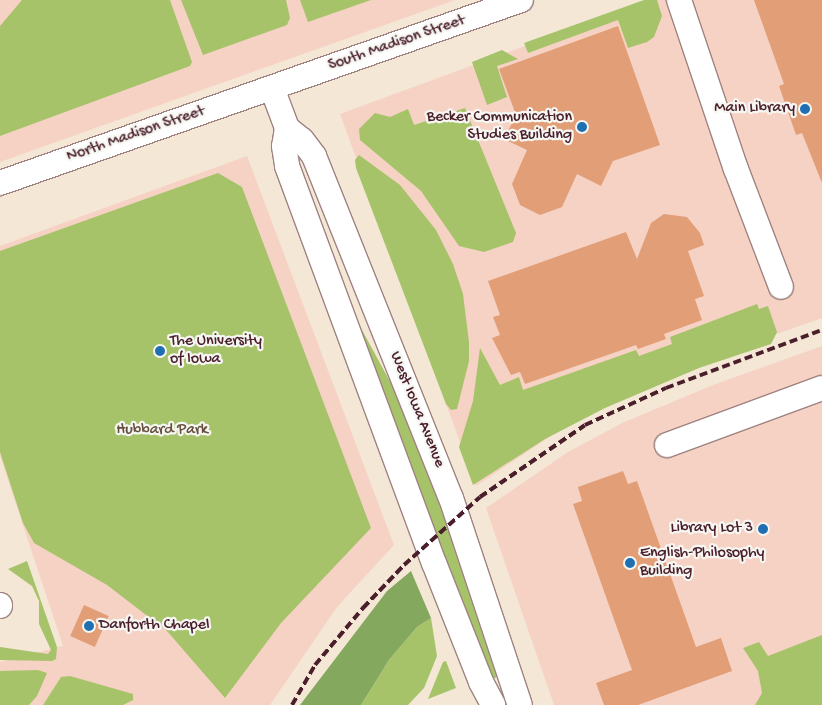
<!DOCTYPE html>
<style>
body{margin:0}
#map{position:relative;width:822px;height:705px;overflow:hidden;background:#f4e7d6;font-family:"Gochi Hand",sans-serif}
div>[style]{position:absolute}
.built>*{inset:0;background:#f6d2c4}
.green>*{inset:0;background:#a6c36a}
.forest>*{inset:0;background:#84a95e}
.building>*{inset:0;background:#e29e77;transform-origin:0 0}
.roads{filter:drop-shadow(1px 0 #9f8380) drop-shadow(-1px 0 #9f8380) drop-shadow(0 1px #9f8380) drop-shadow(0 -1px #9f8380)}
.minor>*{height:24px;margin:-12px;padding:0 12px;transform-origin:12px;border-radius:12px;background:#fff}
.rail>*{height:4px;margin-top:-2px;transform-origin:0;background:repeating-linear-gradient(90deg,#4a1f2b 0 8px,transparent 0 12px)}
.dots>*{width:14px;height:14px;translate:-50% -50%;box-sizing:border-box;border:2px solid #f6f6f2;border-radius:50%}
span{translate:-50% -50%;white-space:nowrap;text-align:center;line-height:1.15;-webkit-text-stroke:4.5px #f6f6f2;paint-order:stroke}
.street-label{font-size:16px;color:#4a1f2b}
.poi-label{font-size:16px;color:#4a1f2b}
.right{translate:-100% -50%;text-align:right}
.left{translate:0 -50%;text-align:left}
.park-label{font-size:16px;color:#66503e}
</style>
<div id="map">
<div class="built">
<i style="clip-path:polygon(0 0,455px 0,0 162px)"></i>
<i style="clip-path:polygon(650px 0,822px 0,822px 318px,663px 374px,593px 408px,476px 486px,340px 114px)"></i>
<i style="clip-path:polygon(247px 156px,394px 545px,337px 607px,270px 705px,0 705px,0 662px,63px 646px,0 456px,0 246px)"></i>
<i style="clip-path:polygon(822px 346px,822px 705px,554px 705px,486px 508px,568px 452px,622px 423px,713px 385px)"></i>
</div>
<div class="green">
<i style="clip-path:polygon(22px 0,170px 0,192px 62px,190px 66px,0 136px,0 26px)"></i>
<i style="clip-path:polygon(181px 0,286px 0,290px 18px,287px 25px,203px 55px)"></i>
<i style="clip-path:polygon(300px 0,371px 0,308px 22px)"></i>
<i style="clip-path:polygon(644px 0,657px 0,662px 16px,654px 37px,647px 42px,628px 48px,618px 20px,528px 53px,524px 43px)"></i>
<i style="clip-path:polygon(502px 50px,518px 59px,497px 66px,507px 97px,487px 105px,472px 62px)"></i>
<i style="clip-path:polygon(465px 108px,516px 233px,513px 242px,484px 252px,459px 246px,421px 191px,360px 140px,359px 129px,375px 113px,390px 117px,408px 109px,414px 125px)"></i>
<i style="clip-path:polygon(359px 155px,400px 185px,436px 230px,453px 264px,463px 294px,469px 342px,469px 361px,457px 409px,451px 410px,446px 404px,356px 168px,355px 160px)"></i>
<i style="clip-path:polygon(218px 173px,242px 187px,371px 528px,281px 623px,225px 698px,167px 631px,107px 585px,34px 543px,23px 523px,0 452px,0 251px)"></i>
<i style="clip-path:polygon(757px 304px,759px 309px,768px 306px,777px 332px,771px 344px,699px 368px,605px 408px,545px 439px,473px 485px,459px 447px,473px 401px,480px 348px,500px 385px,519px 377px,523px 390px,636px 350px,639px 356px,672px 344px,670px 337px)"></i>
<i style="clip-path:polygon(356px 319px,406px 411px,434px 483px,501px 675px,493px 679px,475px 644px)"></i>
<i style="clip-path:polygon(27px 561px,57px 647px,56px 659px,52px 661px,0 660px,0 647px,48px 654px,51px 650px,39px 624px,39px 601px,32px 586px,8px 569px)"></i>
<i style="clip-path:polygon(431px 618px,437px 656px,424px 688px,408px 705px,361px 705px,389px 660px,417px 627px)"></i>
<i style="clip-path:polygon(822px 635px,822px 705px,755px 705px,762px 693px,758px 671px,743px 648px,759px 642px,768px 656px)"></i>
<i style="clip-path:polygon(446px 661px,456px 688px,428px 699px,443px 662px)"></i>
<i style="clip-path:polygon(38px 670px,47px 673px,37px 696px,29px 705px,0 705px,0 671px)"></i>
<i style="clip-path:polygon(70px 676px,133px 694px,133px 700px,123px 705px,43px 705px,61px 677px)"></i>
</div>
<div class="forest">
<i style="clip-path:polygon(411px 571px,431px 618px,417px 627px,389px 660px,361px 705px,300px 705px,387px 591px)"></i>
</div>
<div class="building">
<i style="clip-path:polygon(754px 0,822px 0,822px 183px,802px 133px,796px 135px,779px 86px,784px 84px)"></i>
<i style="clip-path:polygon(618px 26px,660px 145px,613px 161px,601px 186px,577px 174px,562px 207px,540px 215px,520px 205px,512px 184px,527px 150px,504px 139px,516px 115px,499px 69px)"></i>
<i style="clip-path:polygon(664px 214px,687px 217px,700px 233px,704px 245px,688px 251px,704px 296px,695px 299px,702px 320px,664px 334px,666px 339px,638px 349px,636px 345px,525px 384px,520px 372px,511px 375px,492px 338px,500px 335px,493px 317px,500px 315px,488px 281px,626px 232px,637px 259px,651px 223px)"></i>
<i style="clip-path:polygon(623px 471px,628px 484px,637px 481px,696px 647px,721px 638px,732px 671px,638px 705px,604px 705px,596px 683px,632px 670px,573px 504px,582px 501px,578px 487px)"></i>
<i style="left:84px;top:605px;width:27px;height:34px;rotate:24deg"></i>
</div>
<div class="roads">
<div class="minor">
<i style="left:679px;top:0;width:178px;rotate:71.4deg"></i>
<i style="left:736px;top:169px;width:126px;rotate:69.1deg"></i>
<i style="left:272px;top:88px;width:43px;rotate:69.4deg"></i>
<i style="left:287px;top:128px;width:18px;rotate:99deg"></i>
<i style="left:284px;top:146px;width:20px;rotate:81deg"></i>
<i style="left:287px;top:166px;width:423px;rotate:69.7deg"></i>
<i style="left:434px;top:563px;width:128px;rotate:68.4deg"></i>
<i style="left:481px;top:682px;width:26px;rotate:62deg"></i>
<i style="left:287px;top:128px;width:19px;rotate:39deg"></i>
<i style="left:302px;top:140px;width:20px;rotate:53deg"></i>
<i style="left:314px;top:156px;width:368px;rotate:68.2deg"></i>
<i style="left:451px;top:498px;width:218px;rotate:71.6deg"></i>
<i style="left:0;top:183px;width:552px;rotate:-19.35deg"></i>
<i style="left:667px;top:445px;width:165px;rotate:-20.2deg"></i>
<i style="left:0;top:605px;width:1px;rotate:90deg"></i>
</div>
</div>
<div class="rail">
<i style="left:292px;top:705px;width:46px;rotate:-60.1deg"></i>
<i style="left:315px;top:665px;width:75px;rotate:-49.9deg"></i>
<i style="left:363px;top:608px;width:59px;rotate:-46.4deg"></i>
<i style="left:404px;top:565px;width:102px;rotate:-41.8deg"></i>
<i style="left:480px;top:497px;width:127px;rotate:-34.4deg"></i>
<i style="left:585px;top:425px;width:89px;rotate:-24.6deg"></i>
<i style="left:666px;top:388px;width:166px;rotate:-20.4deg"></i>
</div>
<div class="dots">
<i style="left:805px;top:109px;background:#1f6fb2"></i>
<i style="left:582px;top:127px;background:#1f6fb2"></i>
<i style="left:160px;top:351px;background:#1f6fb2"></i>
<i style="left:763px;top:529px;background:#1f6fb2"></i>
<i style="left:630px;top:563px;background:#1f6fb2"></i>
<i style="left:89px;top:626px;background:#1f6fb2"></i>
</div>
<div class="street-label">
<span style="left:397px;top:44px;rotate:-19deg">South Madison Street</span>
<span style="left:136px;top:135px;rotate:-19deg">North Madison Street</span>
<span style="left:416px;top:410px;rotate:68deg">West Iowa Avenue</span>
</div>
<div class="poi-label">
<span class="right" style="left:795px;top:109px">Main Library</span>
<span class="right" style="left:572px;top:127px">Becker Communication<br>Studies Building</span>
<span class="left" style="left:170px;top:351px">The University<br>of Iowa</span>
<span class="right" style="left:753px;top:529px">Library Lot 3</span>
<span class="left" style="left:640px;top:563px">English-Philosophy<br>Building</span>
<span class="left" style="left:99px;top:626px">Danforth Chapel</span>
</div>
<div class="park-label">
<span style="left:162px;top:431px">Hubbard Park</span>
</div>
</div>
